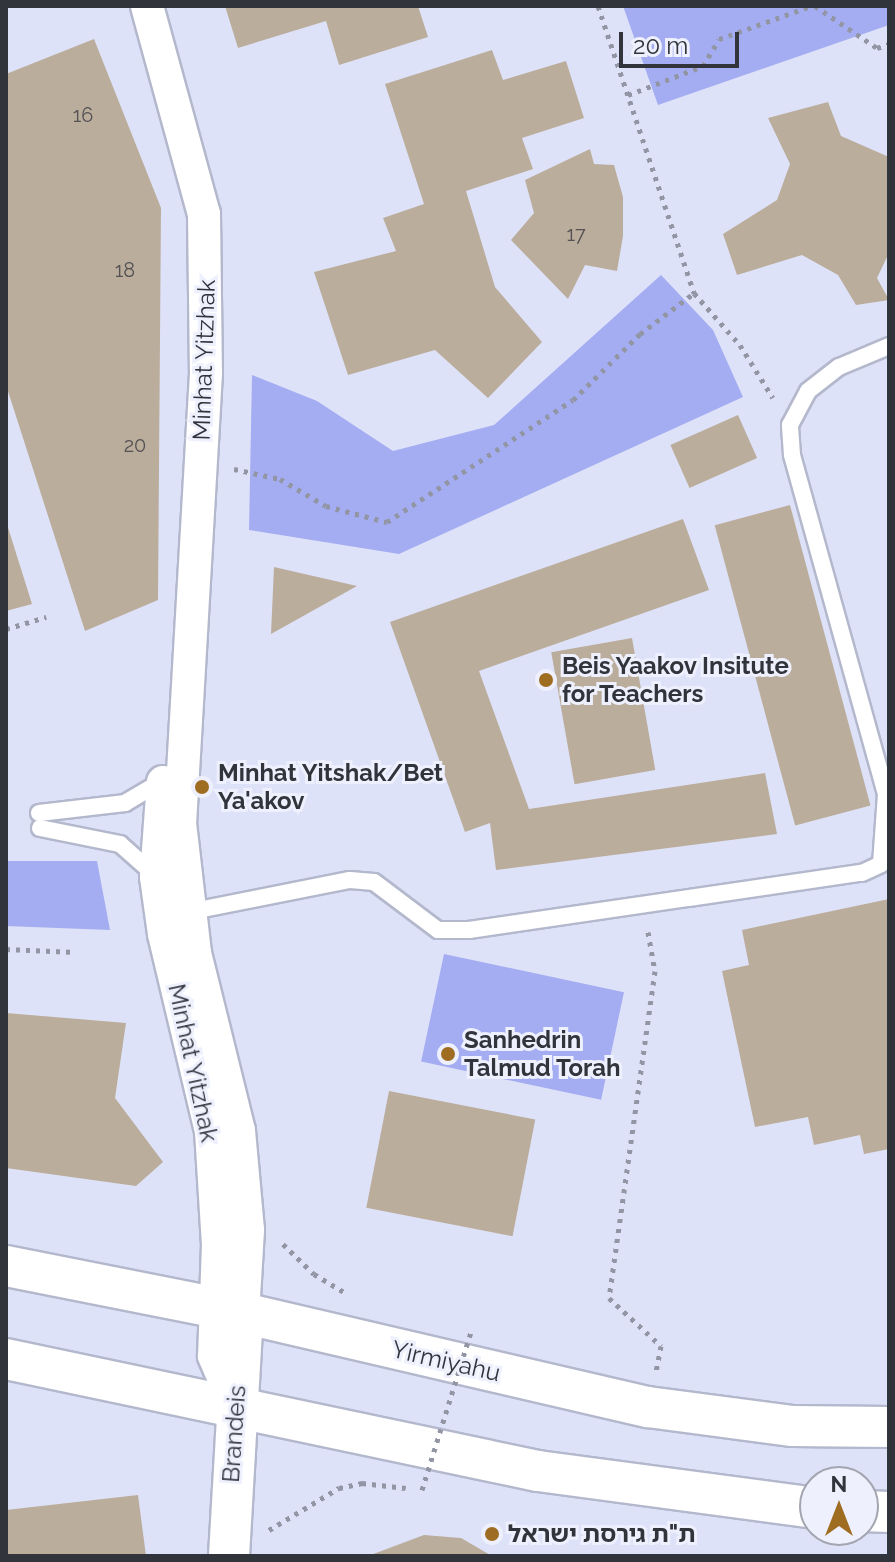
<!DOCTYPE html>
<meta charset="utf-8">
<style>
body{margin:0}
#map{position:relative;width:895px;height:1562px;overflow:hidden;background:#dee2f8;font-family:Raleway,"Noto Sans Hebrew",sans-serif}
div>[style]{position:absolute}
.green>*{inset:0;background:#a4adf1;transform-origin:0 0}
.building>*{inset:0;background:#bbad9c;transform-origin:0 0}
.path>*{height:5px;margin-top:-2.5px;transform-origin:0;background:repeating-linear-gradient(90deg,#9195a4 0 4px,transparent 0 10px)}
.roads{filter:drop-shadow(2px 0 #b4b8cc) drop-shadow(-2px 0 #b4b8cc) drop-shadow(0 2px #b4b8cc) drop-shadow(0 -2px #b4b8cc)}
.service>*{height:16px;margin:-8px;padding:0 8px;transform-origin:8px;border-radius:8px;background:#fff}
.minor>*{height:32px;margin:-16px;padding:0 16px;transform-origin:16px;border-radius:16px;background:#fff}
.tertiary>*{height:40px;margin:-20px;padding:0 20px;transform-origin:20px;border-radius:20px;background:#fff}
.path-bridge>*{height:5px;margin-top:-2.5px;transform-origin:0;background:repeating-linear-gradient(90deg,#9195a4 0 4px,transparent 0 10px)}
.dots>*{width:22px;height:22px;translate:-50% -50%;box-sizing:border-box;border:4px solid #eef0fd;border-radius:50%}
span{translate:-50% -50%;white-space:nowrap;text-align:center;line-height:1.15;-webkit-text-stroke:6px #eef0fd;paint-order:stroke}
.number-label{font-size:20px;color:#545254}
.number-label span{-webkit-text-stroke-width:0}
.street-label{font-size:24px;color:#32343c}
.poi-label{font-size:24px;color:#32343c;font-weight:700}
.left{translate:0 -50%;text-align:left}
.frame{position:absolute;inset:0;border:8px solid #32343c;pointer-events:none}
.north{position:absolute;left:799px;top:1466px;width:80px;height:80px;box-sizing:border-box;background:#eef0fd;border:2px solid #a3a5b0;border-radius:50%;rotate:0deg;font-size:22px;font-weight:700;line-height:32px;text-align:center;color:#32343c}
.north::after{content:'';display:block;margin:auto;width:28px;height:36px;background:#9f6d22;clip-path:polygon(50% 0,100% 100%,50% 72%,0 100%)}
.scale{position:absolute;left:619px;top:32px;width:120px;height:36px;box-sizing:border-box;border:4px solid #32343c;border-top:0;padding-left:10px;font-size:24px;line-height:28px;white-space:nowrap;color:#32343c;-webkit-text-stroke:6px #eef0fd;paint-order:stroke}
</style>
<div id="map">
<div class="green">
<i style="clip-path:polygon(623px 6px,889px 6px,889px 25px,658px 105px)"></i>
<i style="clip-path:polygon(661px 275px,713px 330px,743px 397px,399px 554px,249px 530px,252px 375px,317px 401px,393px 451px,494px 425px)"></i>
<i style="clip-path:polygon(6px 861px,97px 861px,110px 930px,6px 926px)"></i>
<i style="left:444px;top:954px;width:184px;height:110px;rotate:12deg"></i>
</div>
<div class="building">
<i style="clip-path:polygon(225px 6px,418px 6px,428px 37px,339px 65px,326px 21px,238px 48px)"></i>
<i style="clip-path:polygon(94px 39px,161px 208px,158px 600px,85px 631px,6px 385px,6px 74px)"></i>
<i style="clip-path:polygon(492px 50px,503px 80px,566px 61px,584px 118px,522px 138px,533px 169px,466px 191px,495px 287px,542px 342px,488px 398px,435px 350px,348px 375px,314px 272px,396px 251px,383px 218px,424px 204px,385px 84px)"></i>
<i style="clip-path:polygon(828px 102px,841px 136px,889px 157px,889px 253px,877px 278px,889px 300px,856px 305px,838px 275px,802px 255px,737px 275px,723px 234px,777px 200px,790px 164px,768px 118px)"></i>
<i style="clip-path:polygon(590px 149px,594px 164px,614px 165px,623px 197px,623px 236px,617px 271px,585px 265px,568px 299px,511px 240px,534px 213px,525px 180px)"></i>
<i style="left:738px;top:415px;width:47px;height:74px;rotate:66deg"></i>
<i style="left:790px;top:505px;width:311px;height:78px;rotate:75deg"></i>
<i style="clip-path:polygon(683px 519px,709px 590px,479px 671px,529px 809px,765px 773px,777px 834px,496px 870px,490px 823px,465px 832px,390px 622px)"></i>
<i style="clip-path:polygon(6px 521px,32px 604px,6px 611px)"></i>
<i style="clip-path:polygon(274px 567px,357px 586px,271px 634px)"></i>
<i style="left:632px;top:638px;width:134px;height:82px;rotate:80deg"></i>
<i style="clip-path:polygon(889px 899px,889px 1149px,864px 1154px,860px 1135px,814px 1145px,808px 1117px,755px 1127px,722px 971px,749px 965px,742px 930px)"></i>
<i style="clip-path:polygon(6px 1013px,126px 1023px,115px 1098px,163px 1162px,136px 1186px,6px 1168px)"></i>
<i style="left:389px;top:1091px;width:149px;height:119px;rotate:11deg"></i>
<i style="clip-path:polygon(138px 1495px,146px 1556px,6px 1556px,6px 1510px)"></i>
<i style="clip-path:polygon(424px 1535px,461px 1538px,492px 1556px,368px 1556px)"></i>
</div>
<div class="path">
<i style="left:598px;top:6px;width:303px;rotate:71.5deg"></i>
<i style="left:694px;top:293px;width:69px;rotate:48.5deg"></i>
<i style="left:740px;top:345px;width:62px;rotate:58.1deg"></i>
<i style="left:815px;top:6px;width:75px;rotate:34.1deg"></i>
<i style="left:877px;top:48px;width:13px;rotate:-18deg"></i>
<i style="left:628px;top:95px;width:80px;rotate:-21.1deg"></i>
<i style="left:703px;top:66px;width:31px;rotate:-59deg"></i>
<i style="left:719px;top:39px;width:98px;rotate:-19.7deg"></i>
<i style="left:234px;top:469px;width:47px;rotate:12.3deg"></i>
<i style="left:280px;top:479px;width:53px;rotate:30.4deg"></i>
<i style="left:326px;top:506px;width:63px;rotate:14.7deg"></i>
<i style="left:387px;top:522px;width:222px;rotate:-33.3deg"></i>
<i style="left:573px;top:400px;width:94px;rotate:-44.6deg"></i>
<i style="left:640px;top:334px;width:68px;rotate:-37.2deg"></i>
<i style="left:6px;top:629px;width:42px;rotate:-16.7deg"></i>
<i style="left:648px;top:932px;width:40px;rotate:80deg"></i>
<i style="left:655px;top:971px;width:330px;rotate:98deg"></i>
<i style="left:609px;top:1298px;width:71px;rotate:42.7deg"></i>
<i style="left:661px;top:1346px;width:25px;rotate:101deg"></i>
<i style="left:6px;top:949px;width:69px;rotate:2.5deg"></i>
<i style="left:283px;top:1244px;width:43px;rotate:44.1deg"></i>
<i style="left:314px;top:1274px;width:39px;rotate:31deg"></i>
<i style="left:269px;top:1530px;width:82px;rotate:-31deg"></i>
<i style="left:339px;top:1488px;width:24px;rotate:-12deg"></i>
<i style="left:362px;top:1483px;width:44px;rotate:6.5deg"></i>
</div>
<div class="roads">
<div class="service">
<i style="left:39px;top:813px;width:87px;rotate:-6.6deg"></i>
<i style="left:125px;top:803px;width:43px;rotate:-30.7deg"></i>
<i style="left:40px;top:828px;width:82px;rotate:11.3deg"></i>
<i style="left:120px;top:844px;width:48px;rotate:41.6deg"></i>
<i style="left:188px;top:912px;width:165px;rotate:-11.2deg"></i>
<i style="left:350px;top:880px;width:24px;rotate:5deg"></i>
<i style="left:374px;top:882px;width:80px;rotate:36.9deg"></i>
<i style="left:438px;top:930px;width:31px"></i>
<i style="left:469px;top:930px;width:397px;rotate:-8.3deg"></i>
<i style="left:862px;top:873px;width:21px;rotate:-25deg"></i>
<i style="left:881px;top:864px;width:70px;rotate:-85.9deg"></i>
<i style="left:886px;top:794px;width:352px;rotate:-105.5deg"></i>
<i style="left:792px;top:455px;width:30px;rotate:-94deg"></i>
<i style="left:790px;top:425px;width:38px;rotate:-62deg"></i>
<i style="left:808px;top:391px;width:39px;rotate:-38deg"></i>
<i style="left:839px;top:367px;width:54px;rotate:-22.8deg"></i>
</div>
<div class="minor">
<i style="left:147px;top:6px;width:216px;rotate:74.7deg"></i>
<i style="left:204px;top:214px;width:159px;rotate:89.3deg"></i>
<i style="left:206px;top:373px;width:451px;rotate:93.3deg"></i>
<i style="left:180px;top:823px;width:131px;rotate:83.4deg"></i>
<i style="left:195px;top:953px;width:183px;rotate:76.1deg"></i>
<i style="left:239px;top:1131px;width:99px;rotate:84.8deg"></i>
<i style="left:248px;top:1230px;width:83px;rotate:93.4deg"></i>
<i style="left:163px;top:782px;width:95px;rotate:94.2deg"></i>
<i style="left:156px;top:877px;width:58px;rotate:82deg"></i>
<i style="left:164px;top:934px;width:203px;rotate:76.6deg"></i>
<i style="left:211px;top:1131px;width:113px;rotate:86.5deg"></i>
<i style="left:218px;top:1244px;width:112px;rotate:92deg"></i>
<i style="left:214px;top:1356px;width:53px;rotate:66.8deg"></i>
</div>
<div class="tertiary">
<i style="left:6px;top:1266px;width:242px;rotate:11.2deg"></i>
<i style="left:243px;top:1313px;width:416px;rotate:13.1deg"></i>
<i style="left:648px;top:1407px;width:146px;rotate:7.5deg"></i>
<i style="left:793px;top:1426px;width:96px;rotate:0.6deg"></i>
<i style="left:6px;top:1359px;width:544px;rotate:11.89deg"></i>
<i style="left:538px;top:1471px;width:279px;rotate:7.6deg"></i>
<i style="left:863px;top:1511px;width:26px;rotate:2deg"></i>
<i style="left:229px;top:1556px;width:243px;rotate:-86.7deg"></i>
</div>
</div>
<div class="path-bridge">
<i style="left:422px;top:1490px;width:165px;rotate:-72.8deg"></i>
</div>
<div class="dots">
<i style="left:546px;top:680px;background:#9f6d22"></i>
<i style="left:202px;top:787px;background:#9f6d22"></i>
<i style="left:448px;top:1054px;background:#9f6d22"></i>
<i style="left:492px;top:1534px;background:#9f6d22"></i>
</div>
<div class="number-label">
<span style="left:83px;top:115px">16</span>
<span style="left:576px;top:234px">17</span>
<span style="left:125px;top:270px">18</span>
<span style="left:135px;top:445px">20</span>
</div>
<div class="street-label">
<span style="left:204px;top:360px;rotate:-88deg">Minhat Yitzhak</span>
<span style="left:193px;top:1063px;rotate:78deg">Minhat Yitzhak</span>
<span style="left:446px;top:1361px;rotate:13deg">Yirmiyahu</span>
<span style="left:234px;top:1434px;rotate:-86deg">Brandeis</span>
</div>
<div class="poi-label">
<span class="left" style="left:562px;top:680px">Beis Yaakov Insitute<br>for Teachers</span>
<span class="left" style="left:218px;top:787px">Minhat Yitshak/Bet<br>Ya'akov</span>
<span class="left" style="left:464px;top:1054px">Sanhedrin<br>Talmud Torah</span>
<span class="left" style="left:508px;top:1534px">ת"ת גירסת ישראל</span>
</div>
<div class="frame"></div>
<div class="north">N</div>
<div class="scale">20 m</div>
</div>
